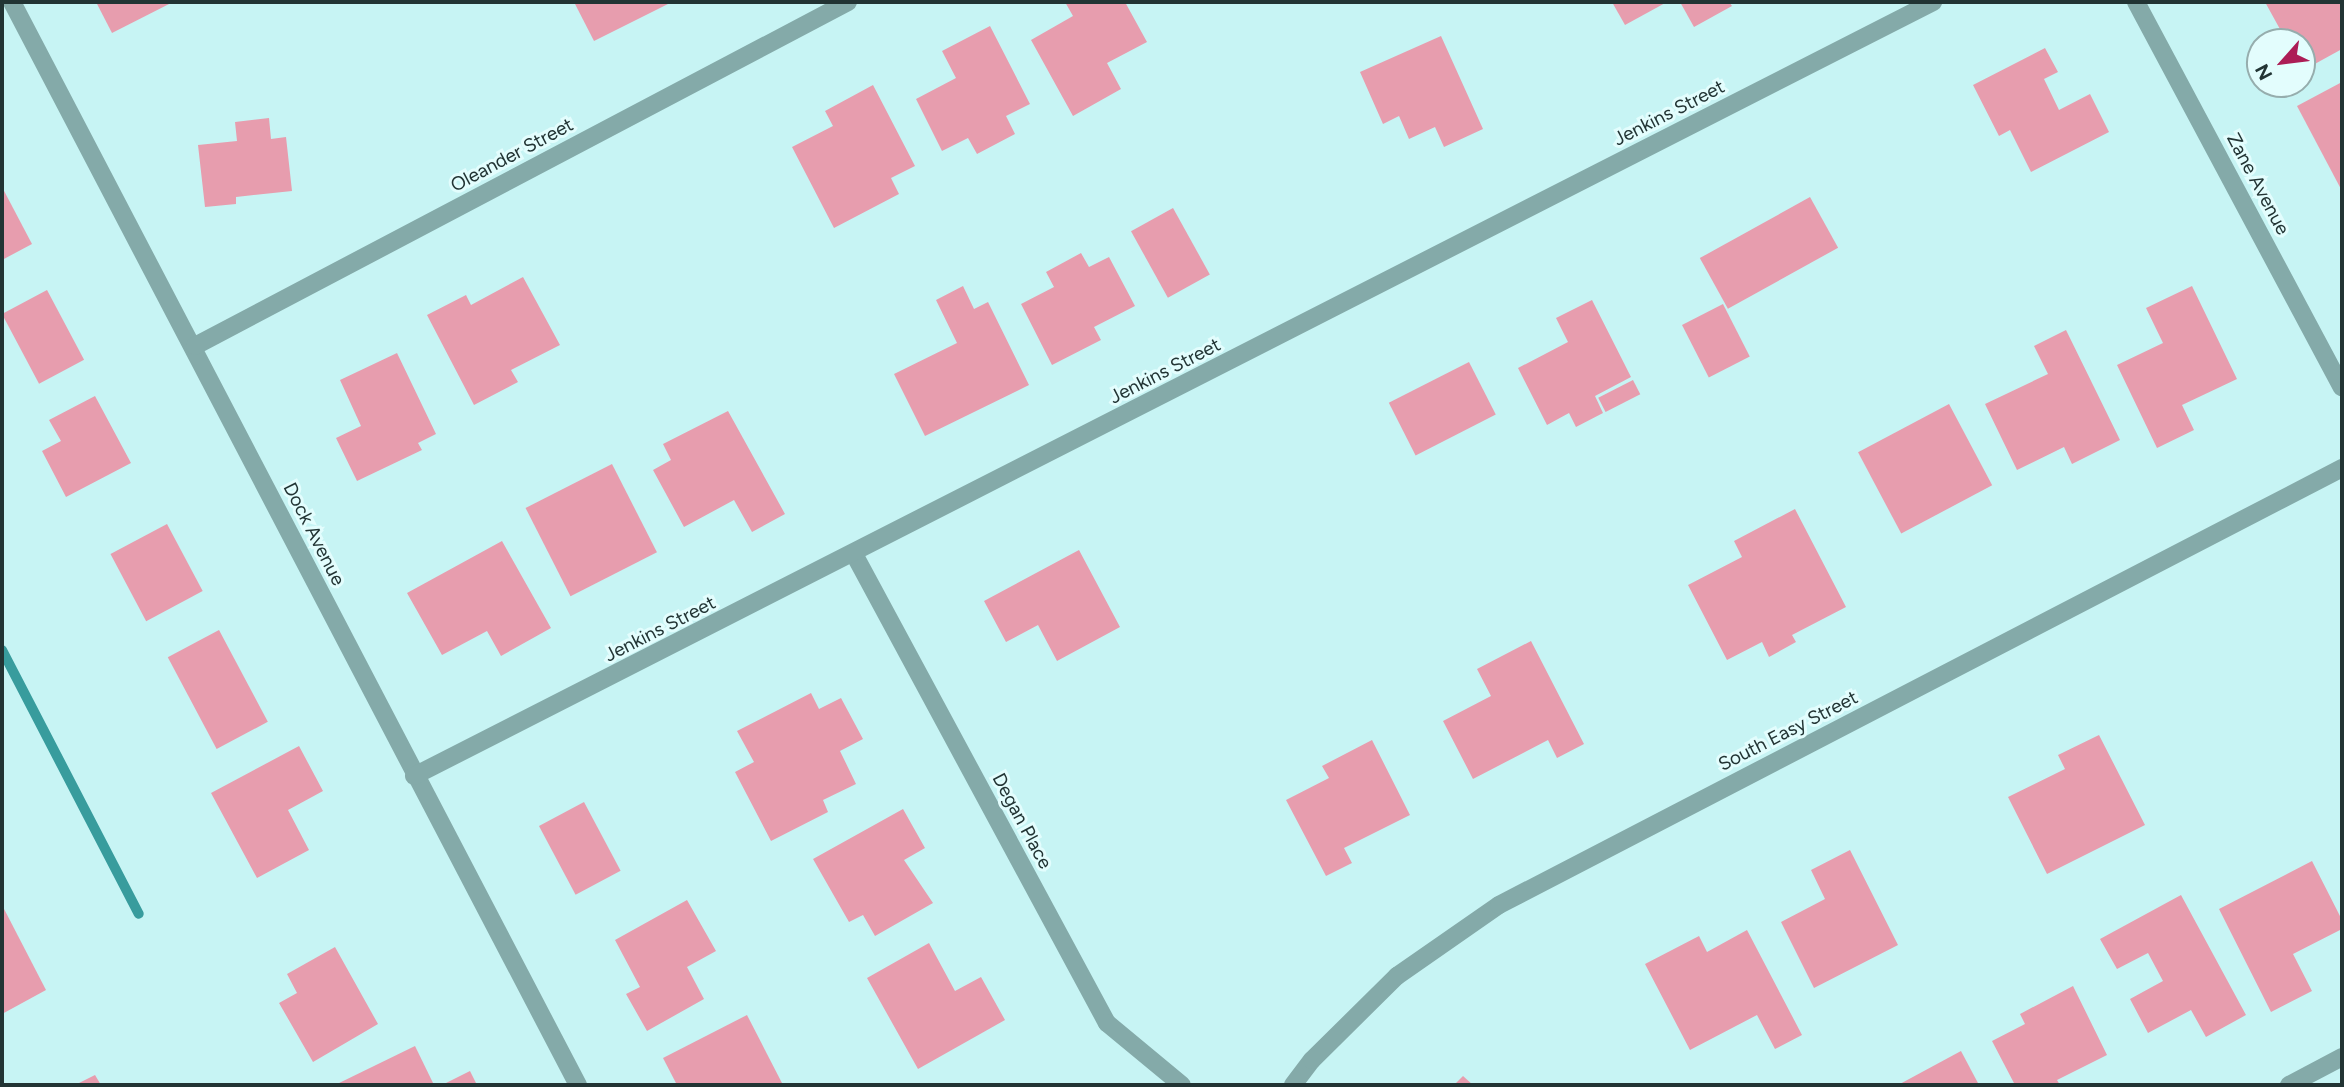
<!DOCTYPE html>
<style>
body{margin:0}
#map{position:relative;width:2344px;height:1087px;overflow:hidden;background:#c7f4f4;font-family:Figtree,sans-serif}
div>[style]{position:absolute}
.stream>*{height:10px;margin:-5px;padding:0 5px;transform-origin:5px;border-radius:5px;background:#389c9d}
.building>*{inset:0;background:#e79dae;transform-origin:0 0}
.minor>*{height:18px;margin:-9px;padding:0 9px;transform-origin:9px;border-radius:9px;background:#84aaa9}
.tertiary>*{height:18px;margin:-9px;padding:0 9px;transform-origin:9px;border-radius:9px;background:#84aaa9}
span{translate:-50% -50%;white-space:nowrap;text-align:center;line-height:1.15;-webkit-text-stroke:6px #e3fdfd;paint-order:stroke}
.street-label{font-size:19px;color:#223434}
.frame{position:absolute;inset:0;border:4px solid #223434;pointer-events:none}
.north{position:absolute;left:2246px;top:28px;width:70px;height:70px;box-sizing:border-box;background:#e3fdfd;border:2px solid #96adad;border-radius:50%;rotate:242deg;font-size:19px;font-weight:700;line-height:28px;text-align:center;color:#223434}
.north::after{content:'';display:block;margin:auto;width:24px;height:32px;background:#ac1d56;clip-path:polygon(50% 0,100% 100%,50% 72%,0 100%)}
</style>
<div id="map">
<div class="stream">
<i style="left:2px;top:650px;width:297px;rotate:62.6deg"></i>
</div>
<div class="building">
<i style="clip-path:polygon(96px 2px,173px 2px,112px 33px)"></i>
<i style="clip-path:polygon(574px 2px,672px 2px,594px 41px)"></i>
<i style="clip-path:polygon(1065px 2px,1125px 2px,1147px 42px,1107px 63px,1121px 89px,1073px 116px,1031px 40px,1073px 16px)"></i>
<i style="clip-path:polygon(1612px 2px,1667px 2px,1625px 25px)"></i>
<i style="clip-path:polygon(1680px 2px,1729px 2px,1732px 6px,1694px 27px)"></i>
<i style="clip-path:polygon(2265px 2px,2342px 2px,2342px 49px,2302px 71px,2302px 42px,2262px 42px,2281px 31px)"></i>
<i style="clip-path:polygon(990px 26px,1030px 104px,1006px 116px,1015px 134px,977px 154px,968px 138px,942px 151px,916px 99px,956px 78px,942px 51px)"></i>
<i style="clip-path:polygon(1441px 36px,1483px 129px,1444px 147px,1435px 127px,1409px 139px,1399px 116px,1383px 124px,1360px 72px)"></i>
<i style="clip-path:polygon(2045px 48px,2058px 72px,2044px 79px,2059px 110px,2090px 94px,2109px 132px,2031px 172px,2010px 130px,1999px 136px,1973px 85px)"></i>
<i style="clip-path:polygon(2342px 82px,2342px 191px,2297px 106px)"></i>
<i style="clip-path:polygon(873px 85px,915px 166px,891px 178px,899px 194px,834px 228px,792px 147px,833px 126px,825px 111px)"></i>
<i style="clip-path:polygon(269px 118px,271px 139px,286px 137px,292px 191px,236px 197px,236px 204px,205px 207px,198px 145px,237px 141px,235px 122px)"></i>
<i style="clip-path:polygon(2px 187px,32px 244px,2px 260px)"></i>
<i style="left:1810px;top:197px;width:58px;height:126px;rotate:61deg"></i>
<i style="left:1173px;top:208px;width:76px;height:48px;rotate:61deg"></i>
<i style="clip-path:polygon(1081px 253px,1089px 267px,1109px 257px,1135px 306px,1094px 327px,1101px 340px,1052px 365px,1021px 304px,1054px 287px,1046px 272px)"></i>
<i style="clip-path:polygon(523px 277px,560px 345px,511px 370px,518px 382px,474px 405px,427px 315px,466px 295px,471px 305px)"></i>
<i style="clip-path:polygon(963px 286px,974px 309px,988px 302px,1029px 385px,925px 436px,894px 374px,957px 343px,936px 300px)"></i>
<i style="clip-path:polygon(2192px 286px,2237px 379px,2182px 405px,2194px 430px,2157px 448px,2117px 365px,2163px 343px,2146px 308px)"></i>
<i style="left:47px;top:290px;width:79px;height:51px;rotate:62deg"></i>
<i style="clip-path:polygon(1592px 300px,1631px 377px,1595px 396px,1603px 413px,1576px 427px,1569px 413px,1547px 425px,1518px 368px,1568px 342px,1556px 318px)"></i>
<i style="left:1723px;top:304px;width:59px;height:46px;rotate:63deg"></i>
<i style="clip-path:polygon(2066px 330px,2120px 440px,2072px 464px,2064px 447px,2017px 470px,1985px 404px,2048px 374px,2034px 346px)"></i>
<i style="clip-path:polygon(397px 353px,436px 434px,418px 443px,422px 450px,357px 481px,336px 438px,361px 426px,340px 380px)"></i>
<i style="left:1469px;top:362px;width:59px;height:90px;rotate:63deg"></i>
<i style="left:1633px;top:380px;width:16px;height:39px;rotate:63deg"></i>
<i style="clip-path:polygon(95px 396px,131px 463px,66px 497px,42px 451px,61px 441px,49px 420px)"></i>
<i style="left:1949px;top:404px;width:92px;height:103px;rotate:62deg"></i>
<i style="clip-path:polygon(728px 411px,785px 514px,752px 532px,734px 500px,684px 527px,653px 470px,671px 460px,663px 444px)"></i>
<i style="left:612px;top:464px;width:99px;height:97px;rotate:63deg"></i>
<i style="clip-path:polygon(1795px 509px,1846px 607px,1792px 635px,1796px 642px,1769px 657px,1762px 642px,1727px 660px,1688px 585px,1742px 557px,1734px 541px)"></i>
<i style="left:167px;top:524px;width:76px;height:64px;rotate:62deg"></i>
<i style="clip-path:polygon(502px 541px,551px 628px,501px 656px,487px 631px,442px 655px,407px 593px)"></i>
<i style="clip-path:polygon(1079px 550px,1120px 627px,1057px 661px,1038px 625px,1006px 642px,984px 601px)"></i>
<i style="left:219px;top:630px;width:104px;height:58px;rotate:62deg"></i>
<i style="clip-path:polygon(1531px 641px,1584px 744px,1557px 758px,1548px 740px,1473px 779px,1443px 721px,1491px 696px,1477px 669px)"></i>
<i style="clip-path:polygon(811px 693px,819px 709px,841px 698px,863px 739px,840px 751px,856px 784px,823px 800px,828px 812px,771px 841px,735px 772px,754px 762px,737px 731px)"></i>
<i style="clip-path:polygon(2099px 735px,2145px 825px,2047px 874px,2008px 797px,2065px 769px,2058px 755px)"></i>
<i style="clip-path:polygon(1372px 740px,1410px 815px,1344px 848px,1352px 863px,1326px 876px,1286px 800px,1329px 778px,1322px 766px)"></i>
<i style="clip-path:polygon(299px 746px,323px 791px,288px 810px,309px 850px,257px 878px,211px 793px)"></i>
<i style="left:584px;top:802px;width:78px;height:51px;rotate:62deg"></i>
<i style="clip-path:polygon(903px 809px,925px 848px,904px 860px,933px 903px,875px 936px,863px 915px,849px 922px,813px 859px)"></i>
<i style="clip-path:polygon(1850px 850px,1898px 945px,1814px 988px,1781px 922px,1825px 899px,1811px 870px)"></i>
<i style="clip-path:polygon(2312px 861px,2342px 920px,2342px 929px,2293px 954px,2312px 991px,2271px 1012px,2219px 909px)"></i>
<i style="clip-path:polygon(2181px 895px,2246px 1015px,2206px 1037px,2191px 1010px,2148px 1033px,2130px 999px,2163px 981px,2148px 953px,2117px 969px,2100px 939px)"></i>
<i style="clip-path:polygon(687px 900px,716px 951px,687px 967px,704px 999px,647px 1031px,626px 994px,640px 987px,615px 940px)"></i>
<i style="clip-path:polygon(2px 905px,46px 990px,2px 1014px)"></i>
<i style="clip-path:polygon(1747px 930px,1802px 1035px,1775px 1049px,1757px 1015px,1690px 1050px,1645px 964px,1699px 936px,1707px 952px)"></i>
<i style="clip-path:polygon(929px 943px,955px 991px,981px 977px,1005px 1020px,918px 1069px,867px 978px)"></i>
<i style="clip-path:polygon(335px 947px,378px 1024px,313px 1062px,279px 1003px,297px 993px,287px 974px)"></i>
<i style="clip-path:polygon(2073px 986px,2107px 1055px,2057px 1080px,2060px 1085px,2015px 1085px,1992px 1041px,2025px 1024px,2020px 1014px)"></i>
<i style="clip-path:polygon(747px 1015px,783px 1085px,677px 1085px,663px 1058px)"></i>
<i style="clip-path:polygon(415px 1046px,434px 1085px,335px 1085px)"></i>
<i style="clip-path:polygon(1961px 1051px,1979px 1085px,1898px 1085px)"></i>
<i style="clip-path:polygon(470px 1071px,477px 1085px,442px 1085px)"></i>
<i style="clip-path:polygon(95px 1075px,101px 1085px,75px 1085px)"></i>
<i style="clip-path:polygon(1463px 1076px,1473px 1085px,1454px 1085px)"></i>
</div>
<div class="minor">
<i style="left:12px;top:2px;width:1222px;rotate:62.41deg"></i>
<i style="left:2136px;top:2px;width:437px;rotate:61.9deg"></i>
<i style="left:195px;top:346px;width:738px;rotate:-27.78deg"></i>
<i style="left:854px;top:554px;width:533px;rotate:61.66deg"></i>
<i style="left:1107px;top:1023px;width:97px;rotate:39.6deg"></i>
<i style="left:414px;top:776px;width:1705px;rotate:-27deg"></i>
<i style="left:2289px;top:1085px;width:60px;rotate:-27.8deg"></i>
</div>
<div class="tertiary">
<i style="left:1293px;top:1085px;width:31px;rotate:-53deg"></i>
<i style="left:1312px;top:1060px;width:120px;rotate:-44.7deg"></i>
<i style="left:1397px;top:976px;width:124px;rotate:-34.8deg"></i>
<i style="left:1499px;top:905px;width:950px;rotate:-27.4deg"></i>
</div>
<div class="street-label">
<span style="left:1669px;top:113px;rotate:-27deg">Jenkins Street</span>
<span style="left:512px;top:155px;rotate:-28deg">Oleander Street</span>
<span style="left:2258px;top:184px;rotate:62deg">Zane Avenue</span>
<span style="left:1165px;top:371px;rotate:-27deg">Jenkins Street</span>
<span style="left:314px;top:534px;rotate:63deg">Dock Avenue</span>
<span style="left:660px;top:629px;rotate:-27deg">Jenkins Street</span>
<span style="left:1788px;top:731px;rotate:-27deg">South Easy Street</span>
<span style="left:1022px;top:821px;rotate:62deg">Degan Place</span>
</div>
<div class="frame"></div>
<div class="north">N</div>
</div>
